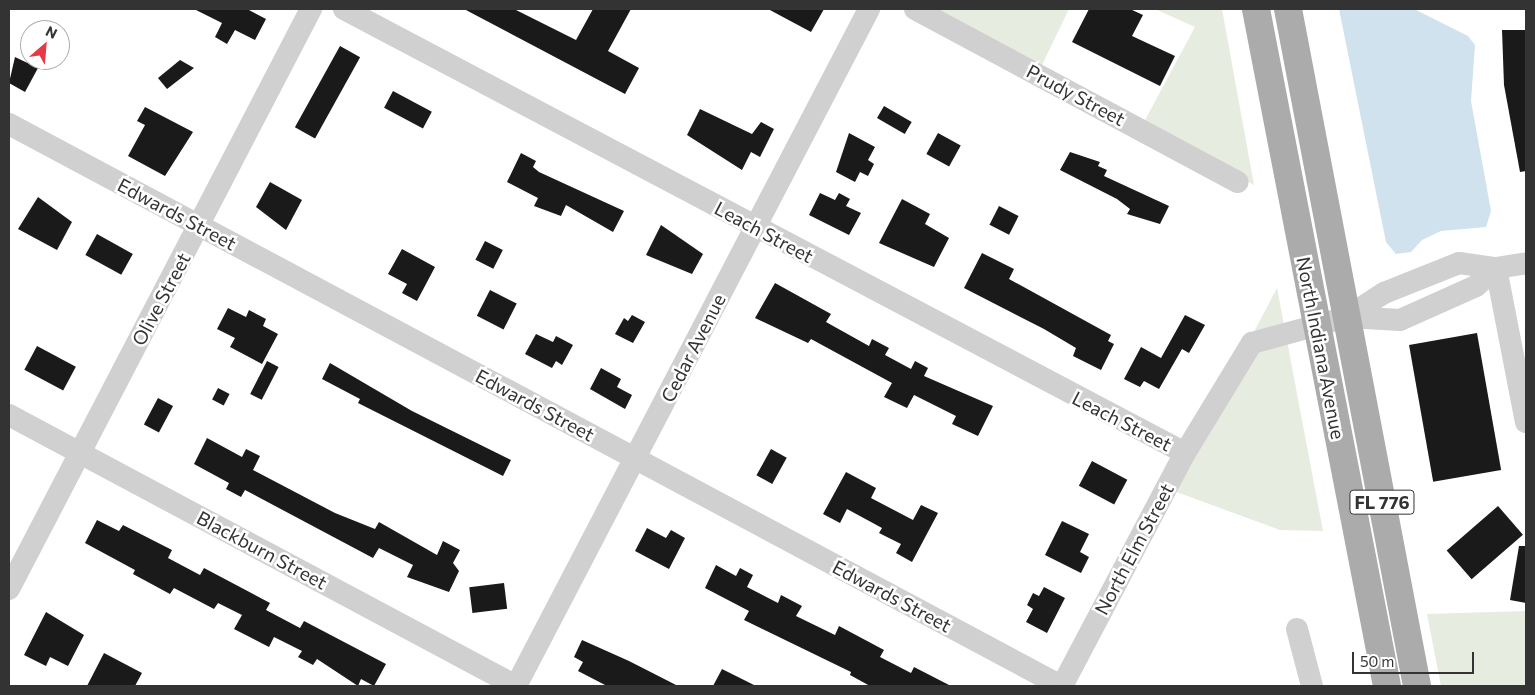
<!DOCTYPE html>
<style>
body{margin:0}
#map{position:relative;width:1535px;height:695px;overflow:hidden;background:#fff;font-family:Commissioner,sans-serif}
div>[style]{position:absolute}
.green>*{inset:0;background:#e6ecdf}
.water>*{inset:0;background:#cfe2ee}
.building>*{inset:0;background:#1a1a1a;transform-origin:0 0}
.minor>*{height:22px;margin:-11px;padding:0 11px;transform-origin:11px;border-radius:11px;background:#d0d0d0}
.major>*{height:28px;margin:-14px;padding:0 14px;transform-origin:14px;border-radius:14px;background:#ababab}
span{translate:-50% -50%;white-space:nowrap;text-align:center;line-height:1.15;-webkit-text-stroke:5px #fff;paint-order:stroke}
.shield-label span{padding:1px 4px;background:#fff;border:1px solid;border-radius:4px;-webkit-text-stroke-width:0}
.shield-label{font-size:18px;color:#333;font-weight:700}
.street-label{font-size:19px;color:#333}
.frame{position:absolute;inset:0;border:10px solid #333;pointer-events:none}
.north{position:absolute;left:20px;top:20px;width:50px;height:50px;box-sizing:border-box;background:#fff;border:1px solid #adadad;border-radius:50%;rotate:27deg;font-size:14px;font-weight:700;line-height:20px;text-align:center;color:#333}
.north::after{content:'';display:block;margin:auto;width:18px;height:22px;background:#e63946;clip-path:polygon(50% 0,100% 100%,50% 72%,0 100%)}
.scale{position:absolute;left:1352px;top:652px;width:122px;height:22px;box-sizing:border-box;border:2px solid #333;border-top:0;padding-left:6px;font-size:15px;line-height:18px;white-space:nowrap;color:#333;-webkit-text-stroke:4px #fff;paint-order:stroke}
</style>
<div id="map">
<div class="green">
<i style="clip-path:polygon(919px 9px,1069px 9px,1040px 69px)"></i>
<i style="clip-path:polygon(1155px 9px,1222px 9px,1254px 185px,1144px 122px,1195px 27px)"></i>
<i style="clip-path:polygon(1277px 288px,1323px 531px,1280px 530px,1171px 490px)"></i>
<i style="clip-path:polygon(1526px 611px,1526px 686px,1441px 686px,1427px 614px)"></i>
</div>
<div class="water">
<i style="clip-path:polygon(1339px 9px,1414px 9px,1468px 36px,1475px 45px,1471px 101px,1491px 211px,1486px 227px,1441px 231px,1422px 240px,1411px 252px,1396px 254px,1386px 242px)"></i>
</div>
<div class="building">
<i style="clip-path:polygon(194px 9px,247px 9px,266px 19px,255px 40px,235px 30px,227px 44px,215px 37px,222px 23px)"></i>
<i style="clip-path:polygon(464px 9px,514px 9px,576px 40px,593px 9px,631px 9px,608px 51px,639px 68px,625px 94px)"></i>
<i style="clip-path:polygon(768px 9px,824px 9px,811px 32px)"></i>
<i style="clip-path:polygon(1089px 9px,1130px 9px,1143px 15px,1132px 36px,1175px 56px,1160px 86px,1072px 42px)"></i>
<i style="clip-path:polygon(1502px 30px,1526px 30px,1526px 171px,1520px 172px,1504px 85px)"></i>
<i style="left:340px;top:46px;width:23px;height:93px;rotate:29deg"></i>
<i style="clip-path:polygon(15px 57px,38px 68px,25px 92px,9px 83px)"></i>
<i style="clip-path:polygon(180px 60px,194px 68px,167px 89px,158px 78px)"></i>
<i style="left:393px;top:91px;width:44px;height:19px;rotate:28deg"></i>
<i style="left:884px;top:106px;width:32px;height:14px;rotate:30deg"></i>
<i style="clip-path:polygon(145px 107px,193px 132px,165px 176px,128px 156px,145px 125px,137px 121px)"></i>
<i style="clip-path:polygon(700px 109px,752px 134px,761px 122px,774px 129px,760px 157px,751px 152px,742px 170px,687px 135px)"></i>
<i style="clip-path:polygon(849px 133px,875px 147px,868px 160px,874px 164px,868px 176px,860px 172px,855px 182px,836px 172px)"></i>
<i style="left:938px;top:133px;width:26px;height:24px;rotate:29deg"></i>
<i style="clip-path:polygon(1070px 152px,1100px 162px,1098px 166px,1107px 170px,1104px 176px,1169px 206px,1160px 224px,1127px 214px,1130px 209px,1117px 199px,1060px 170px)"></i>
<i style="clip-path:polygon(521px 153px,536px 161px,533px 167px,539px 172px,624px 211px,613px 232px,566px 205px,561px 216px,534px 206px,538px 198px,507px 182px)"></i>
<i style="clip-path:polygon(270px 182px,302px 200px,286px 230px,256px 207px)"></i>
<i style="clip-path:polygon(820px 193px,835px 200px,839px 193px,850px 199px,846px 206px,861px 213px,849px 235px,809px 215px)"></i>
<i style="clip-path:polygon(38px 197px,72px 222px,57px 250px,18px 229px)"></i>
<i style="clip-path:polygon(902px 199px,930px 214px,925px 224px,949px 238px,934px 267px,879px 243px)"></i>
<i style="left:999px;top:206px;width:22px;height:21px;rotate:27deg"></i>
<i style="clip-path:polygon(661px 225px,703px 254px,692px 274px,646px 255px)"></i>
<i style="left:97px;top:234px;width:41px;height:24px;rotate:29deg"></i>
<i style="left:485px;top:241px;width:20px;height:21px;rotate:27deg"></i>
<i style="clip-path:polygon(402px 249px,435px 267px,417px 301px,402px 293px,407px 284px,388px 274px)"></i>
<i style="clip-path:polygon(982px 253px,1014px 269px,1009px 279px,1111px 335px,1108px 341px,1114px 344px,1101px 370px,1073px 356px,1076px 348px,1044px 329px,964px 288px)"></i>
<i style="clip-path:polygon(775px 283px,831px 314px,826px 322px,869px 346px,872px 339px,889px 348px,885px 355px,911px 369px,915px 361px,928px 368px,924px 376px,993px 406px,978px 436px,952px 424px,956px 416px,914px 395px,907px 408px,884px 397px,892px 383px,811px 339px,808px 343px,755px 318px)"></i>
<i style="left:490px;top:290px;width:30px;height:29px;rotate:27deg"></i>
<i style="clip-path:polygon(228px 308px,246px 317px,249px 310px,266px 319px,263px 326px,278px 334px,262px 364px,230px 347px,235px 338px,217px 329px)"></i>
<i style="clip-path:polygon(632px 315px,645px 322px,633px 343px,615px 334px,624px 318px,628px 321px)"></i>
<i style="clip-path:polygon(1185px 315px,1205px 325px,1189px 353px,1182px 349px,1159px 389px,1144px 381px,1140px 387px,1124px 379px,1141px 347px,1161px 358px)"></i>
<i style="left:1477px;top:333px;width:139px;height:69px;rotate:80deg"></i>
<i style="clip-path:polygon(536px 334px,553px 342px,556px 336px,573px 345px,562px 365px,556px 361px,552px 368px,525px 354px)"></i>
<i style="left:37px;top:346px;width:44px;height:27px;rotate:28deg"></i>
<i style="left:267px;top:361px;width:13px;height:37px;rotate:27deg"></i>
<i style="clip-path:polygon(330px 363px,412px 411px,511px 460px,503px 476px,358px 403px,360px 399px,322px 379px)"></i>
<i style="clip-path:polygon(601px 368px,621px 379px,617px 387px,632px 395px,625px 409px,590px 389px)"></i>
<i style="left:218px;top:388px;width:13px;height:13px;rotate:27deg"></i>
<i style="left:158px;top:398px;width:17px;height:30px;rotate:28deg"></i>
<i style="clip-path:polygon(207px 438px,242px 457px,246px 449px,260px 456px,253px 470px,335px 513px,375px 529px,379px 522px,437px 555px,443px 541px,460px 550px,453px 563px,459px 571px,449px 592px,407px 577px,413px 565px,379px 548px,373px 558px,245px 490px,241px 497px,226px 489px,229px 483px,194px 464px)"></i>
<i style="left:771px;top:449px;width:18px;height:30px;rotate:29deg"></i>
<i style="left:1092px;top:461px;width:40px;height:28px;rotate:28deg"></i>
<i style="clip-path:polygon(846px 472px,876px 488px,871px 498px,913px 520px,921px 505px,938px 513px,912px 562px,896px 553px,901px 544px,879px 533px,882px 528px,847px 509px,840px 523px,823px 514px)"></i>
<i style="left:1498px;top:506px;width:38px;height:68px;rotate:49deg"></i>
<i style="clip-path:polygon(97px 520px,119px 531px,123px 525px,172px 550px,168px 558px,200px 575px,204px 568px,270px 603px,266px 610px,300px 628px,304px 621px,386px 664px,374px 686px,361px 679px,358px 686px,317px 659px,313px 665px,298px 657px,302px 651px,274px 637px,269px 647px,234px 629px,242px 615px,218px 603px,214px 609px,174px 588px,170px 594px,133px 574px,135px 570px,85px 543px)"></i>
<i style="clip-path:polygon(1062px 521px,1089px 534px,1080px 552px,1089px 557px,1081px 573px,1045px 555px)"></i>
<i style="clip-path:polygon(647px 528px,666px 538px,671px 530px,685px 538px,669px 569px,635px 551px)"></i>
<i style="clip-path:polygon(1519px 546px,1526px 546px,1526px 603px,1510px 600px)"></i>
<i style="clip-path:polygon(716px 565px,736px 576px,740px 568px,753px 575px,747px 587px,778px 603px,781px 595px,802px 606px,796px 616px,835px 635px,839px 626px,884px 650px,880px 657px,911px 673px,914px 667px,951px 686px,870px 686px,850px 675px,851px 672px,744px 620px,749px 611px,705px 588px)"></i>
<i style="left:504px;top:583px;width:26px;height:35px;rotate:83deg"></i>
<i style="clip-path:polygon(1044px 587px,1065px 598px,1047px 633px,1026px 622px,1033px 609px,1027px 605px,1033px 593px,1039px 596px)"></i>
<i style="clip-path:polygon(46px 612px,84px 635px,68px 666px,50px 657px,46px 666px,24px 655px)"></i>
<i style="clip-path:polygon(582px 640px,629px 661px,678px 686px,607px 686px,578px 671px,583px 662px,574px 657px)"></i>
<i style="clip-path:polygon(104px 653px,142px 673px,135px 686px,87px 686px)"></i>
<i style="clip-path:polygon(722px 669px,756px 686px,713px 686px)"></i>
</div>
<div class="minor">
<i style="left:344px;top:9px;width:951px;rotate:27.83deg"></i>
<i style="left:915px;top:9px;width:366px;rotate:28.2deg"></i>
<i style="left:9px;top:124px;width:1193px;rotate:28.11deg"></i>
<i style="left:1496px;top:268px;width:157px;rotate:79deg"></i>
<i style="left:1347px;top:317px;width:44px;rotate:-33deg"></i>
<i style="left:1384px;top:293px;width:81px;rotate:-21.8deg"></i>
<i style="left:1459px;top:263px;width:37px;rotate:8deg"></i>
<i style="left:1496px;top:268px;width:30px;rotate:-9deg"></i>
<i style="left:9px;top:415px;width:575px;rotate:28.13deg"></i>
<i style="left:9px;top:589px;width:654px;rotate:-62.49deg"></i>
<i style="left:1297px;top:629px;width:59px;rotate:75.3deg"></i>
<i style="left:516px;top:686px;width:764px;rotate:-62.46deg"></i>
<i style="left:1062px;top:686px;width:263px;rotate:-62.2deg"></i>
<i style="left:1185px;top:453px;width:129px;rotate:-58.7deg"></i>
<i style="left:1252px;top:343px;width:98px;rotate:-15.3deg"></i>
<i style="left:1347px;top:317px;width:53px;rotate:3.2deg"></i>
<i style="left:1400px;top:320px;width:83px;rotate:-24.1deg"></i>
<i style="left:1476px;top:286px;width:27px;rotate:-42deg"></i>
</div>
<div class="major">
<i style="left:1256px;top:9px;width:690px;rotate:79.05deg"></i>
<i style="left:1288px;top:9px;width:689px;rotate:79.21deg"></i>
</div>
<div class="shield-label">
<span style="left:1382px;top:502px">FL 776</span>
</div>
<div class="street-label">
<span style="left:1076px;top:95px;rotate:28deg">Prudy Street</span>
<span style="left:177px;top:214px;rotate:28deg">Edwards Street</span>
<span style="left:764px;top:232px;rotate:28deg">Leach Street</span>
<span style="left:161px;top:299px;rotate:-62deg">Olive Street</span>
<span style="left:693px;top:348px;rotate:-63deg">Cedar Avenue</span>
<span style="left:1321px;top:348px;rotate:79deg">North Indiana Avenue</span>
<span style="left:535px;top:405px;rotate:28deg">Edwards Street</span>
<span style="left:1122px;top:421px;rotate:27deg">Leach Street</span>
<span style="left:1134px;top:549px;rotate:-62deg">North Elm Street</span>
<span style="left:262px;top:550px;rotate:28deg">Blackburn Street</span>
<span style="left:892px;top:596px;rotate:28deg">Edwards Street</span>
</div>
<div class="frame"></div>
<div class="north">N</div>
<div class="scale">50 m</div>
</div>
